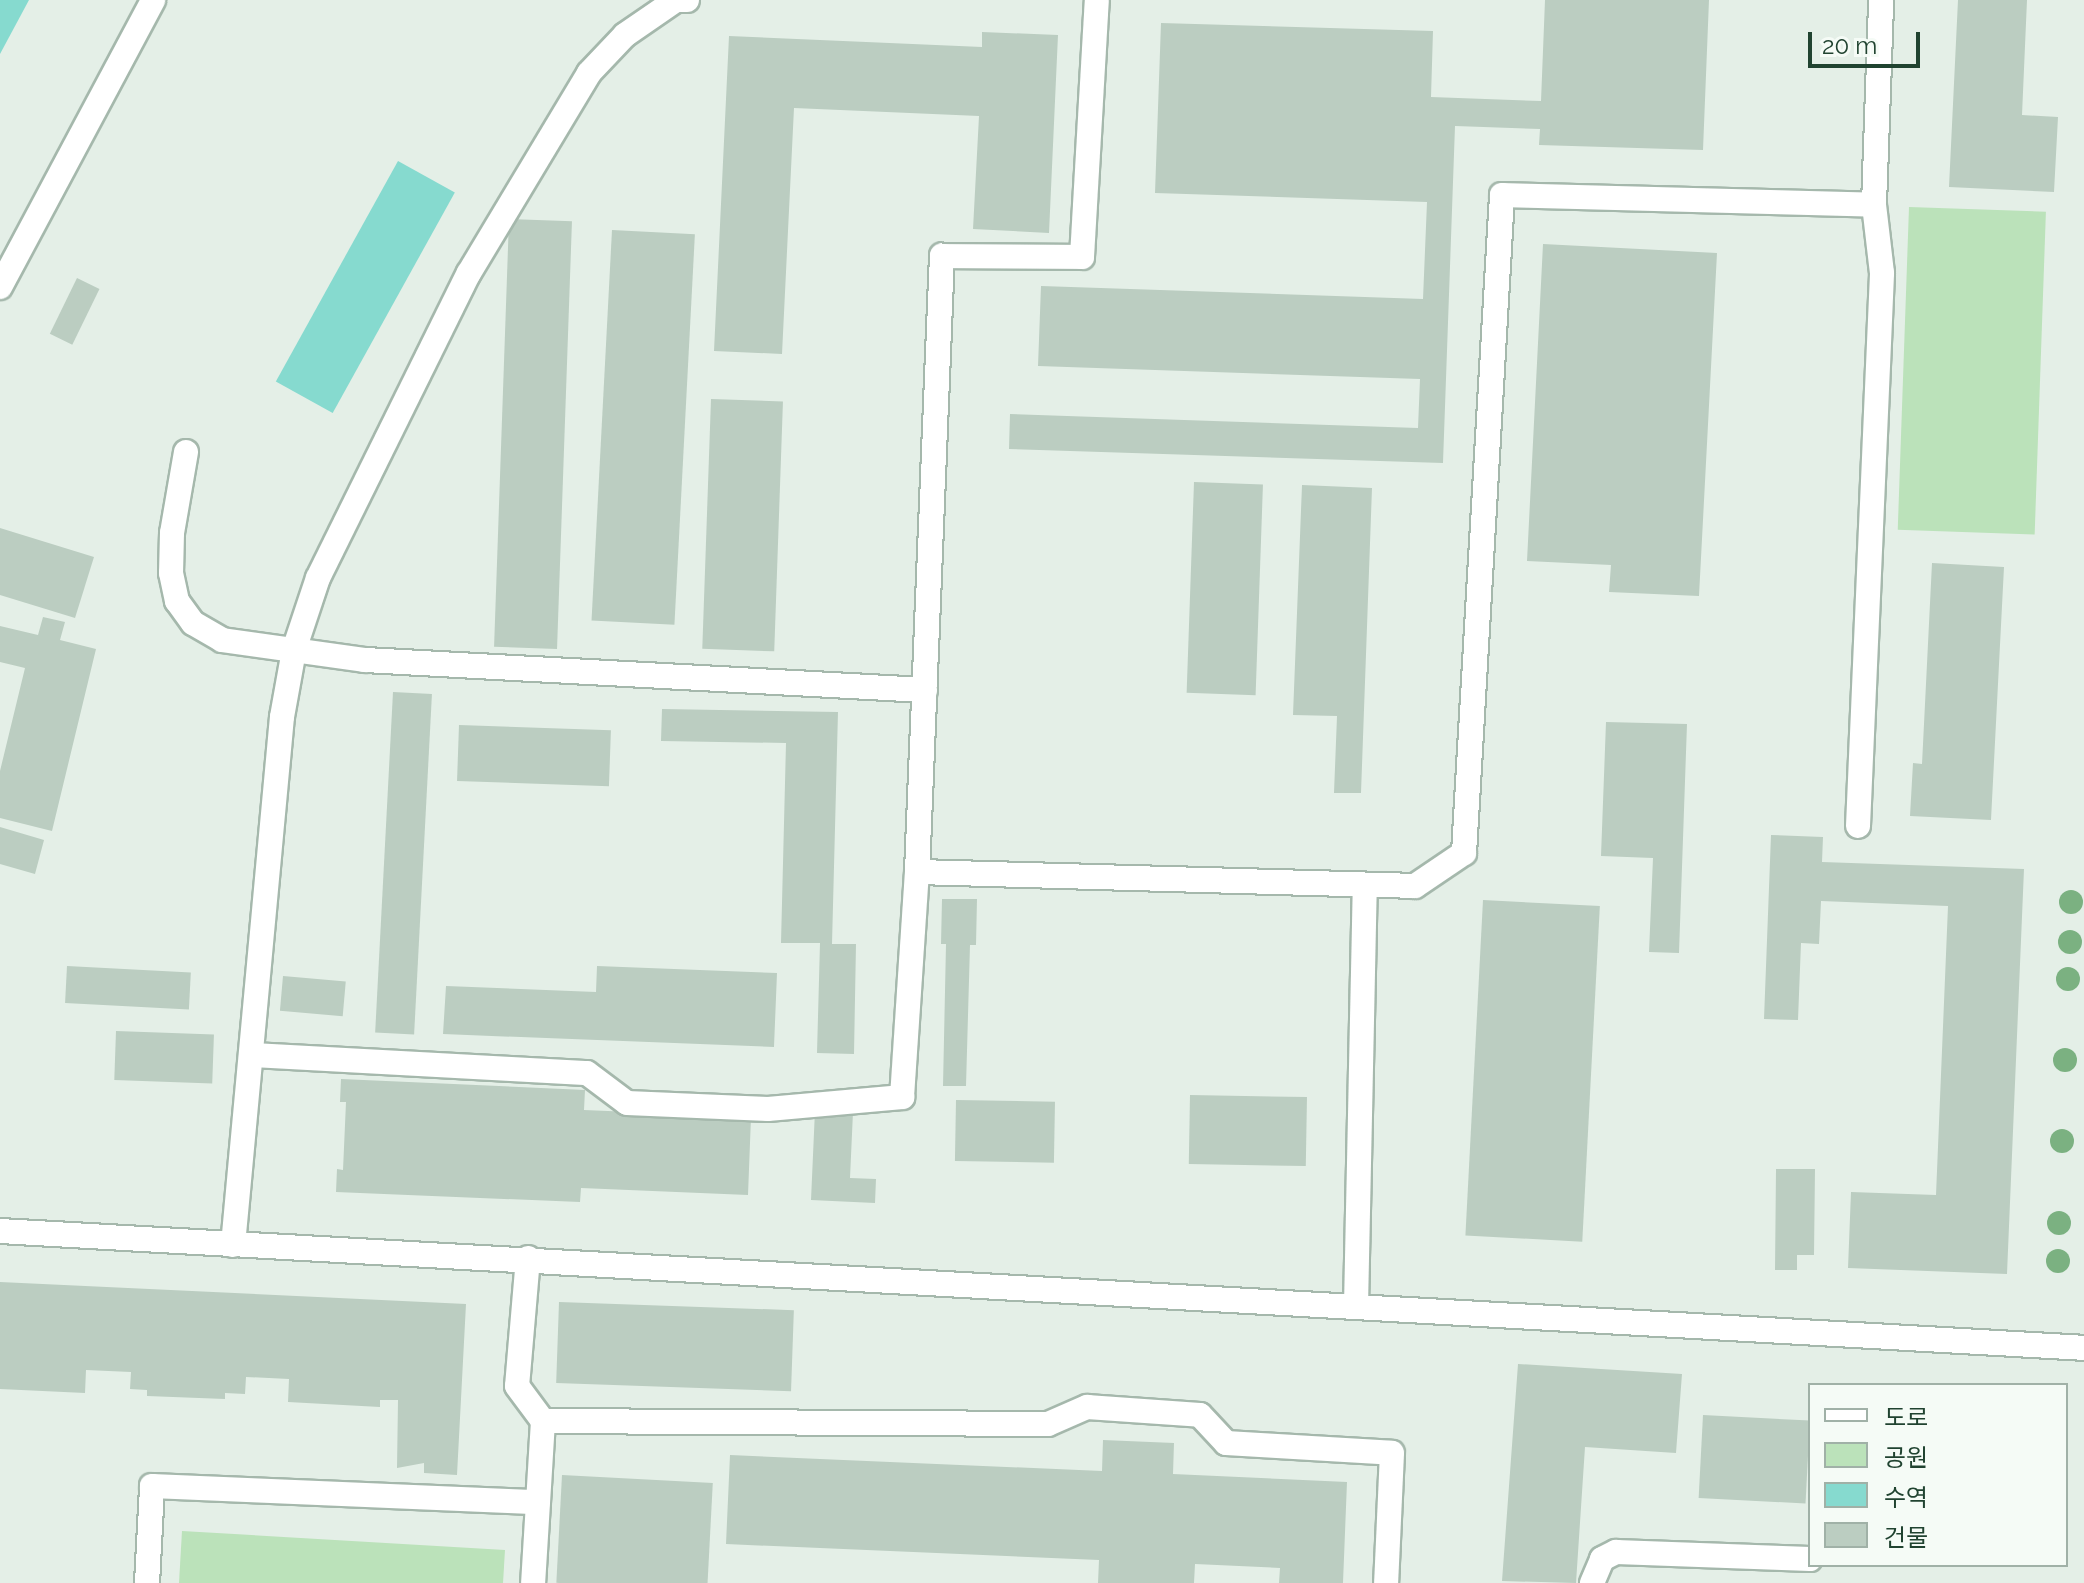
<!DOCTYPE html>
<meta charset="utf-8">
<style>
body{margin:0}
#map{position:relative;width:2084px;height:1583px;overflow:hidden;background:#e4efe7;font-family:Raleway,"Noto Sans KR",sans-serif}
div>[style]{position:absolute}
.green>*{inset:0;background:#bbe2ba;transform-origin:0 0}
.water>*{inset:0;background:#86dacf;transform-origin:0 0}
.building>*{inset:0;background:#bbcdc1;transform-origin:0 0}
.roads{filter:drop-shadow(2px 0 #a5b8ac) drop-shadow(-2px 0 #a5b8ac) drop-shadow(0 2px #a5b8ac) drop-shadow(0 -2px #a5b8ac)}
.minor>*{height:24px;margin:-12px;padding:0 12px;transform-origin:12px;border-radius:12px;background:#fff}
.trees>*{width:24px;height:24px;margin:-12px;border-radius:50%;background:#7bb181}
span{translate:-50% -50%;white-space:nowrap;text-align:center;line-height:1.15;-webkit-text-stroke:7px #f5fbf6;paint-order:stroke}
.legend{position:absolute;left:1808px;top:1383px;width:260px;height:184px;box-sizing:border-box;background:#f5fbf6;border:2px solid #a0b1a7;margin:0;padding:10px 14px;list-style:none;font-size:24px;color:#204330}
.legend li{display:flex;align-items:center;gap:16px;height:40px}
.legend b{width:40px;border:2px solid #a0b1a7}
.scale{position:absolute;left:1808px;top:32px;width:112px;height:36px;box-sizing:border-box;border:4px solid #204330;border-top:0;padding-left:10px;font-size:24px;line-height:28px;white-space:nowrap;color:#204330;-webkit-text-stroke:6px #f5fbf6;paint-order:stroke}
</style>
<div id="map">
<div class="green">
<i style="left:1909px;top:207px;width:137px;height:323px;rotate:2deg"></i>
<i style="clip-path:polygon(182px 1531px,505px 1550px,503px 1583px,179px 1583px)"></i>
</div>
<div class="water">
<i style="clip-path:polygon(0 0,29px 0,0 54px)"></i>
<i style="left:398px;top:161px;width:65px;height:252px;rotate:29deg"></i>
</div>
<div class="building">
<i style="clip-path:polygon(1545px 0,1709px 0,1703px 150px,1539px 145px,1540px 129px,1455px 126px,1443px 463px,1009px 449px,1010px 414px,1418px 428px,1420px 379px,1038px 366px,1041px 286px,1423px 299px,1427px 202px,1155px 193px,1161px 23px,1433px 31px,1431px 97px,1541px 101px)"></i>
<i style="clip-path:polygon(1958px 0,2027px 0,2022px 115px,2058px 117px,2054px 192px,1949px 187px)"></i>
<i style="clip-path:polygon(982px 32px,1058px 35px,1049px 233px,973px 229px,979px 116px,794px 108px,782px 354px,714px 351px,729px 36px,982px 47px)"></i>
<i style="left:509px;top:219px;width:63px;height:428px;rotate:2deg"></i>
<i style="left:612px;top:230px;width:83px;height:391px;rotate:3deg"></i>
<i style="clip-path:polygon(1543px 244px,1717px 253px,1699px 596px,1609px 592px,1611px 565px,1527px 561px)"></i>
<i style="left:77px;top:278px;width:25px;height:62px;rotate:26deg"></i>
<i style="left:711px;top:399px;width:72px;height:250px;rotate:2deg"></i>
<i style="left:1194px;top:482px;width:69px;height:211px;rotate:2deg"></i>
<i style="clip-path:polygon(1302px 485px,1372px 488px,1361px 793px,1334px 793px,1337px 716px,1293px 715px)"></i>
<i style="clip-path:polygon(0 528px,94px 557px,75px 618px,0 595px)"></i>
<i style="clip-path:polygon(1932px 563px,2004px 567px,1991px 820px,1910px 816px,1913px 763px,1922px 764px)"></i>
<i style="clip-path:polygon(43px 617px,65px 622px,60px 640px,96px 649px,52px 831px,0 818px,0 771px,25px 668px,0 662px,0 626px,38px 635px)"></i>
<i style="left:393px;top:692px;width:39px;height:341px;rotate:3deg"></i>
<i style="clip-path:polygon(662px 709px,838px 712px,832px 944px,856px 944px,854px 1054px,817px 1053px,820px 943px,781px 943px,786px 743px,661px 741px)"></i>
<i style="clip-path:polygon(1606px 722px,1687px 724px,1679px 953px,1649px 952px,1653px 858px,1601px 856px)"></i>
<i style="left:459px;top:725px;width:152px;height:56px;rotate:2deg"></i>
<i style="clip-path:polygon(0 827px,44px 840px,35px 874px,0 864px)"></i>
<i style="clip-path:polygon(1771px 835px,1823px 837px,1822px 862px,2024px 869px,2007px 1274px,1848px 1268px,1851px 1192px,1936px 1195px,1948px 906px,1821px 901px,1819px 944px,1801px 943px,1798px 1020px,1764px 1019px)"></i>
<i style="clip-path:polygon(942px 899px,977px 899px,976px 945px,970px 945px,966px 1086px,943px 1086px,946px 944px,941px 944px)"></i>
<i style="left:1483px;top:900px;width:117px;height:336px;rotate:3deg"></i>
<i style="left:67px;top:966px;width:124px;height:37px;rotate:3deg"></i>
<i style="clip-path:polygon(597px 966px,777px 973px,774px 1047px,443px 1034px,446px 986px,596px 992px)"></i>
<i style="left:283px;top:976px;width:63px;height:35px;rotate:5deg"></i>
<i style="left:116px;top:1031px;width:98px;height:49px;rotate:2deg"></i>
<i style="clip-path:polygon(341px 1079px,585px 1090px,584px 1110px,751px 1117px,748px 1195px,581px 1188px,580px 1202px,336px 1192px,337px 1169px,343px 1170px,346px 1102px,340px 1102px)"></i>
<i style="left:1190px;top:1095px;width:117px;height:69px;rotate:1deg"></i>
<i style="left:956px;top:1100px;width:99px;height:61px;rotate:1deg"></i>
<i style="clip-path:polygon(815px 1110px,853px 1112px,850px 1178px,876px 1179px,875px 1203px,811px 1200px)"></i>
<i style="clip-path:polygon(1776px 1169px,1815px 1169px,1814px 1255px,1797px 1255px,1797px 1270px,1775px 1270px)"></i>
<i style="clip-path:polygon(0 1282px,466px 1304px,457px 1475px,424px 1473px,424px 1463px,397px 1468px,398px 1400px,380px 1400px,380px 1407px,288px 1402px,289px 1379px,246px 1377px,245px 1394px,225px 1393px,225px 1399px,147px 1396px,147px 1390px,130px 1389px,131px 1372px,86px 1370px,85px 1393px,0 1389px)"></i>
<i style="left:559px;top:1302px;width:235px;height:81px;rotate:2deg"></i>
<i style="clip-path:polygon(1518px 1364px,1682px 1374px,1676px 1453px,1585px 1447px,1576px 1583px,1502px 1581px)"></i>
<i style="left:1703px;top:1415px;width:107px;height:83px;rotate:3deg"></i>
<i style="clip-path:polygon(1103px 1440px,1174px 1443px,1173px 1474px,1347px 1482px,1343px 1583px,1279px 1583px,1280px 1568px,1195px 1564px,1194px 1583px,1098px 1583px,1099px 1560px,726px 1544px,730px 1455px,1102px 1471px)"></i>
<i style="left:562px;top:1475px;width:151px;height:108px;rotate:3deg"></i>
</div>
<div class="roads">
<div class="minor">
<i style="left:0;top:287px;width:325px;rotate:-61.9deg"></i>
<i style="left:186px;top:452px;width:82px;rotate:99.8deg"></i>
<i style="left:172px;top:533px;width:40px;rotate:91.4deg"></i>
<i style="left:171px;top:573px;width:29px;rotate:78deg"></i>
<i style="left:177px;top:601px;width:27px;rotate:54deg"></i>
<i style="left:193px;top:623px;width:34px;rotate:30deg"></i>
<i style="left:222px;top:640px;width:144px;rotate:8deg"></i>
<i style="left:365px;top:660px;width:561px;rotate:3.07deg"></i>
<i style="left:1858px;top:826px;width:554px;rotate:-87.51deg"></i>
<i style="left:1882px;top:273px;width:68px;rotate:-96.7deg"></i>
<i style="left:917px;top:872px;width:498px;rotate:1.6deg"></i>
<i style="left:1415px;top:886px;width:59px;rotate:-34deg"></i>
<i style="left:1464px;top:853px;width:659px;rotate:-86.69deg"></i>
<i style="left:1502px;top:195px;width:372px;rotate:1.5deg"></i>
<i style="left:1874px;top:205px;width:205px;rotate:-88deg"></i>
<i style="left:251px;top:1055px;width:336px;rotate:3.1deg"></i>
<i style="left:587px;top:1073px;width:50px;rotate:36.9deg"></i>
<i style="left:627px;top:1103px;width:141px;rotate:2.4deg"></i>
<i style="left:768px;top:1109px;width:135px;rotate:-5.1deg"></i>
<i style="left:902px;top:1097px;width:225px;rotate:-86.2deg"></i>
<i style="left:917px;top:872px;width:617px;rotate:-87.68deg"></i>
<i style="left:942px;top:256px;width:140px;rotate:0.4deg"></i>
<i style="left:1082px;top:257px;width:257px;rotate:-86.7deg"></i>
<i style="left:0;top:1231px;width:2087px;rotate:3.21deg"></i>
<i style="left:233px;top:1245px;width:530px;rotate:-84.7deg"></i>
<i style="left:282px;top:717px;width:68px;rotate:-79.8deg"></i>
<i style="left:294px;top:650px;width:76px;rotate:-71.6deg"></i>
<i style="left:318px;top:578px;width:340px;rotate:-63.7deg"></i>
<i style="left:469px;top:273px;width:233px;rotate:-59deg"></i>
<i style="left:589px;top:73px;width:52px;rotate:-46.5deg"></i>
<i style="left:625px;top:35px;width:62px;rotate:-34.5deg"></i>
<i style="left:676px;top:0;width:11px"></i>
<i style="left:528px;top:1258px;width:128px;rotate:94.9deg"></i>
<i style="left:517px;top:1386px;width:44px;rotate:53.4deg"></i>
<i style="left:543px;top:1421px;width:162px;rotate:93.5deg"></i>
<i style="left:1356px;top:1306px;width:420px;rotate:-88.8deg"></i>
<i style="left:543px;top:1421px;width:505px;rotate:0.34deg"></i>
<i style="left:1048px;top:1424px;width:43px;rotate:-23.6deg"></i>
<i style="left:1087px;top:1407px;width:113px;rotate:4deg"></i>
<i style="left:1200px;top:1415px;width:38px;rotate:47deg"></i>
<i style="left:1226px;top:1443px;width:166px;rotate:3.4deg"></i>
<i style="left:1392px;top:1453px;width:130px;rotate:92.6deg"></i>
<i style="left:147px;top:1583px;width:97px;rotate:-87deg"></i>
<i style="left:152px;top:1486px;width:386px;rotate:2.4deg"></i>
<i style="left:1592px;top:1583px;width:26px;rotate:-67deg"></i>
<i style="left:1602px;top:1559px;width:16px;rotate:-27deg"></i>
<i style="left:1616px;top:1552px;width:194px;rotate:2.1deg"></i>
</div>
</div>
<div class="trees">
<i style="left:2071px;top:902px"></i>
<i style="left:2070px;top:942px"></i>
<i style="left:2068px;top:979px"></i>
<i style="left:2065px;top:1060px"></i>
<i style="left:2062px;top:1141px"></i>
<i style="left:2059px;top:1223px"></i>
<i style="left:2058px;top:1261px"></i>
</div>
<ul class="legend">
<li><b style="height:10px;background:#fff"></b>도로</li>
<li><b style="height:22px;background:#bbe2ba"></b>공원</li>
<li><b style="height:22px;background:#86dacf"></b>수역</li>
<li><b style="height:22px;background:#bbcdc1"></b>건물</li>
</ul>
<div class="scale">20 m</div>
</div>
